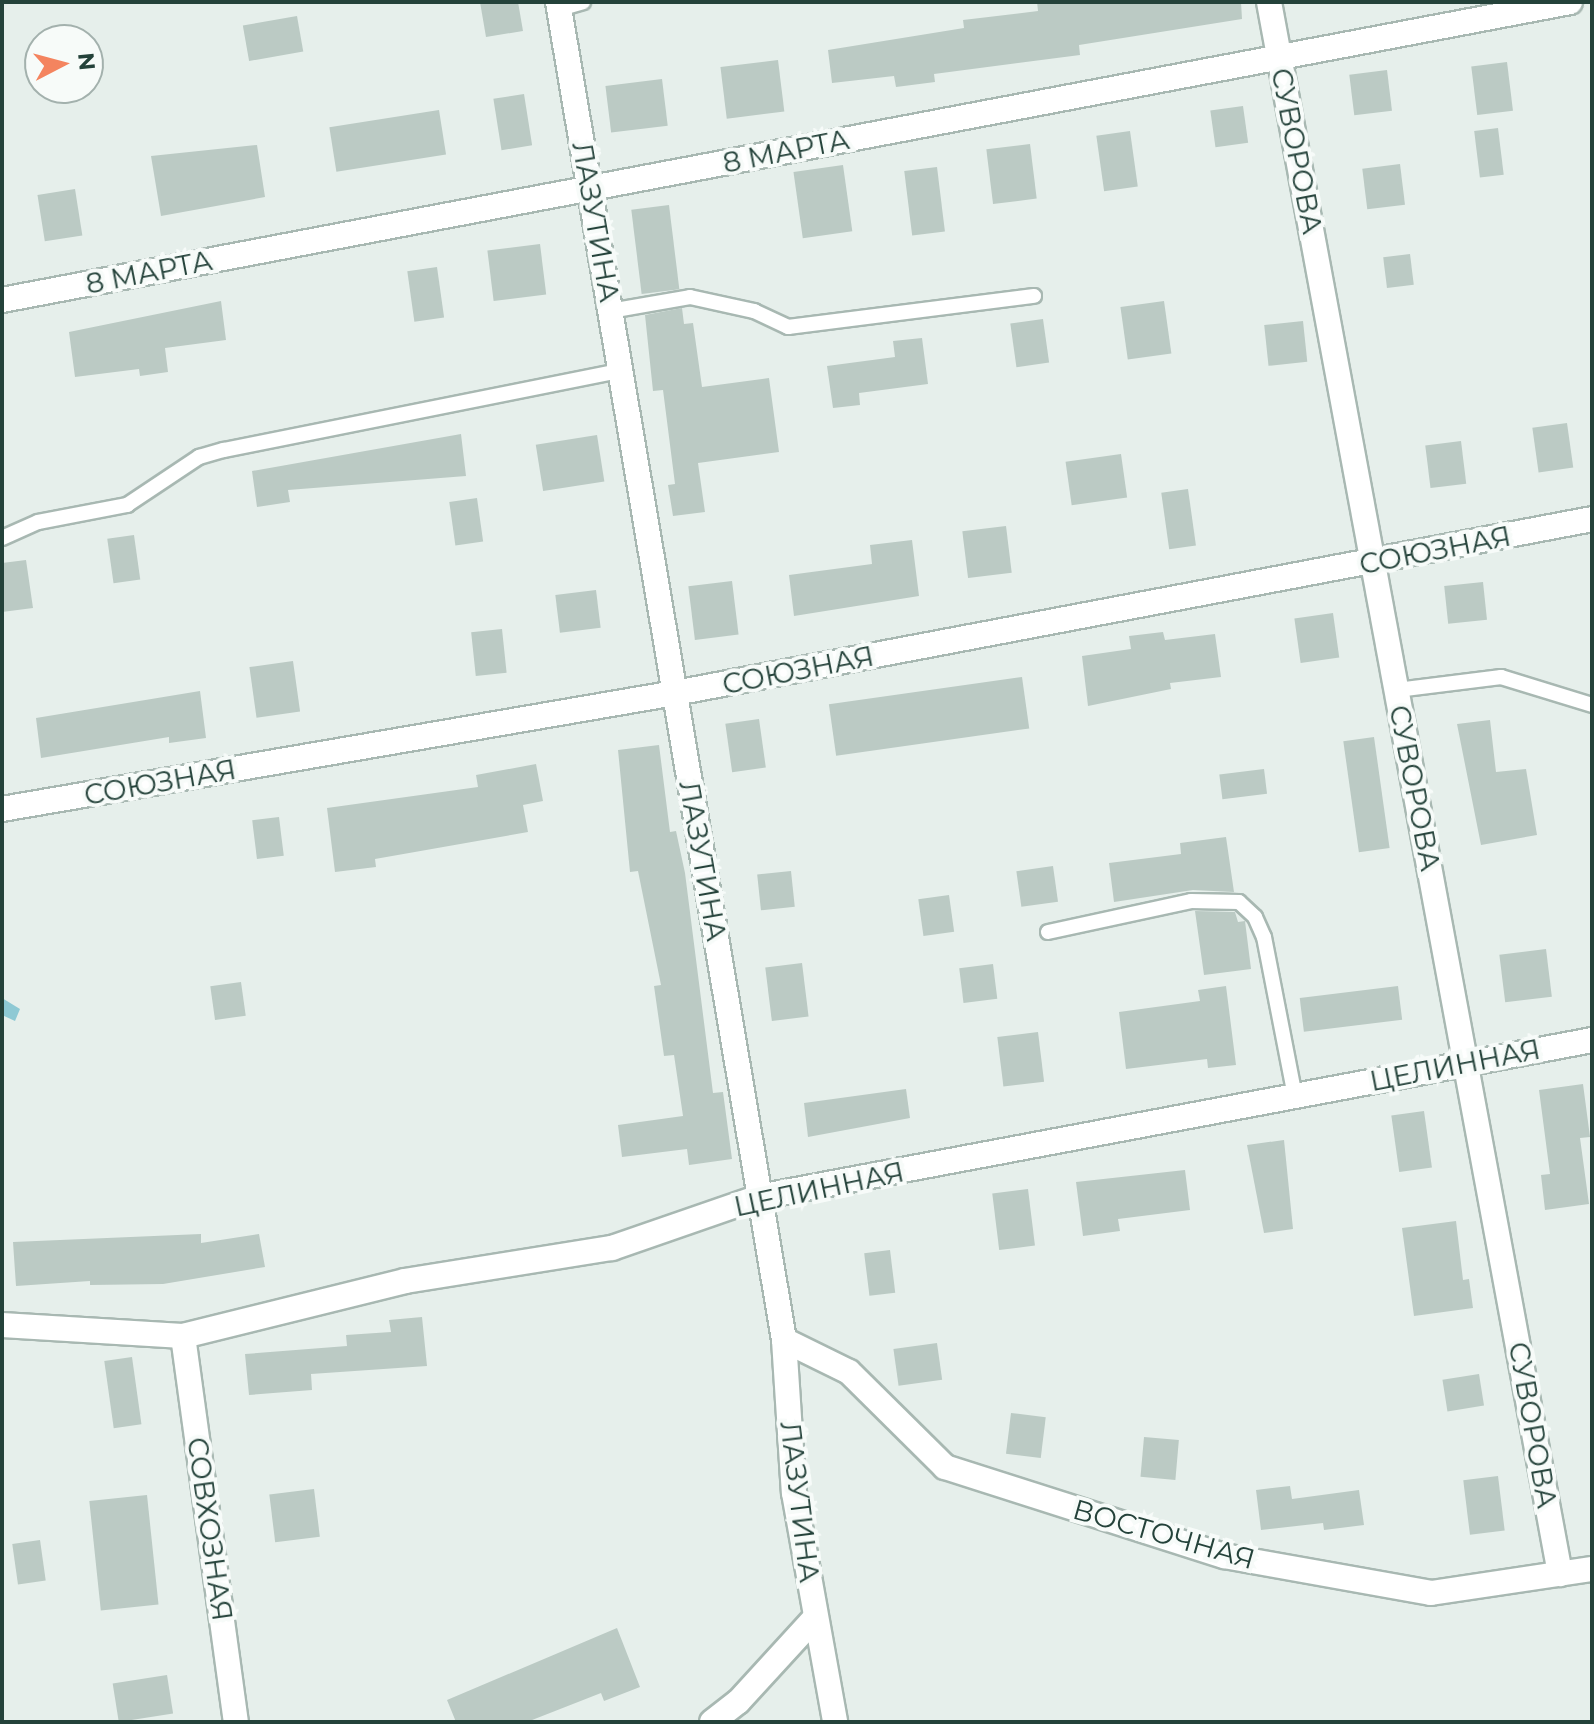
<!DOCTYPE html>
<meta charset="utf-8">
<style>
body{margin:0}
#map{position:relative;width:1594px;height:1724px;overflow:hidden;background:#e6efeb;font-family:Montserrat,sans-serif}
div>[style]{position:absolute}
.water>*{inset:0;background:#8ec9d4}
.building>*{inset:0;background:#bbcac4;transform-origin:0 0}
.roads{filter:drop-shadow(2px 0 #a8b8b2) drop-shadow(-2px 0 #a8b8b2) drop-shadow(0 2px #a8b8b2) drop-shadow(0 -2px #a8b8b2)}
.service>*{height:14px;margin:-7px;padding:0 7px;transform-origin:7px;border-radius:7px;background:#fff}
.minor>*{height:24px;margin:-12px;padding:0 12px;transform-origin:12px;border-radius:12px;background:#fff}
span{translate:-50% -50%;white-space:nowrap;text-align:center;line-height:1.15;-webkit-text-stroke:8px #f7fbf9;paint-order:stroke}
.street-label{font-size:28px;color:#24423a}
.frame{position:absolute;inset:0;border:4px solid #24423a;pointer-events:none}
.north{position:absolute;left:24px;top:24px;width:80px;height:80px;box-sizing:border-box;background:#f7fbf9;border:2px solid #a3b1ad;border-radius:50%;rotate:84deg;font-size:22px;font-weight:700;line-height:32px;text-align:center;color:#24423a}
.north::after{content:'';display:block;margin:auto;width:28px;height:36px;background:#f4845f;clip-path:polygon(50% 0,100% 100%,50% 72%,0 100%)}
</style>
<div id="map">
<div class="water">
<i style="clip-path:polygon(2px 998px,20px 1009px,15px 1021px,2px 1015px)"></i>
</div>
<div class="building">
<i style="clip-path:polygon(480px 2px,518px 2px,523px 31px,486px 37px)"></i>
<i style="clip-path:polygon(1037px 2px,1241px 2px,1242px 19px,1079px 45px,1080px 55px,934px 74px,935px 82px,896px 87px,894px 76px,832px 83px,828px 50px,964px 28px,963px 20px,1038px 11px)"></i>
<i style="left:297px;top:16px;width:36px;height:55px;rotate:80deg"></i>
<i style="left:778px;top:60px;width:52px;height:58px;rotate:83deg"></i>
<i style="left:1507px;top:62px;width:49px;height:36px;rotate:83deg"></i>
<i style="left:1387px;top:70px;width:41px;height:38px;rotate:83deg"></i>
<i style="left:662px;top:79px;width:47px;height:57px;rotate:83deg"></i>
<i style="left:524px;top:94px;width:52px;height:31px;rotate:81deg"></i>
<i style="left:1243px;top:106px;width:37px;height:33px;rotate:82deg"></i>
<i style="left:439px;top:110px;width:45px;height:111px;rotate:81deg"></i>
<i style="left:1498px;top:128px;width:47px;height:24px;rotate:83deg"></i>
<i style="left:1130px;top:131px;width:56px;height:34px;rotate:82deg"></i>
<i style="left:1030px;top:144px;width:55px;height:44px;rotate:83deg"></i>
<i style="clip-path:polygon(257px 145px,265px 197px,161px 216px,151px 156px)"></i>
<i style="left:1400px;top:164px;width:41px;height:38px;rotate:83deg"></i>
<i style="left:843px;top:165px;width:67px;height:50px;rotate:82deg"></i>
<i style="left:937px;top:167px;width:65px;height:33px;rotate:83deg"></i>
<i style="left:75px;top:189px;width:47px;height:38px;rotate:81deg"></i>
<i style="left:669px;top:205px;width:85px;height:38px;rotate:83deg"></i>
<i style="left:540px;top:244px;width:51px;height:53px;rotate:83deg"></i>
<i style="left:1410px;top:254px;width:31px;height:27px;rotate:83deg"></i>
<i style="left:437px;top:267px;width:51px;height:30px;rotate:82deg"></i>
<i style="clip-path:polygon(221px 301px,226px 340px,165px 348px,168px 372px,140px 376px,139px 369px,75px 377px,69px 332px)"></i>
<i style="left:1164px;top:301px;width:53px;height:44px;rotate:82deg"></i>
<i style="clip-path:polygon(682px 308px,684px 324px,693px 323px,702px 387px,769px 378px,779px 452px,698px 463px,705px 512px,673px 516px,668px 485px,675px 484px,663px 390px,653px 391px,645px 315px)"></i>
<i style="left:1043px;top:319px;width:44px;height:33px;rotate:82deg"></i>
<i style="left:1303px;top:321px;width:41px;height:39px;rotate:84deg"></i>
<i style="clip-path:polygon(922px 338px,928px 384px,859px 393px,860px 405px,833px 408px,827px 366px,895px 357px,893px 341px)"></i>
<i style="left:1567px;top:423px;width:45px;height:35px;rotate:82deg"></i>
<i style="clip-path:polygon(461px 434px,466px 476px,288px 490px,290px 502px,257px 507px,252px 471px)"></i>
<i style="left:597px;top:435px;width:47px;height:62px;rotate:81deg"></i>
<i style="left:1461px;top:441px;width:43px;height:36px;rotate:83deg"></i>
<i style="left:1121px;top:454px;width:44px;height:56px;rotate:82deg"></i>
<i style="left:1188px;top:489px;width:57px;height:27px;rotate:82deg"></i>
<i style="left:477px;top:498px;width:44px;height:28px;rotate:82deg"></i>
<i style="left:1006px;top:526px;width:47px;height:44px;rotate:83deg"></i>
<i style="left:134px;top:535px;width:45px;height:27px;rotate:82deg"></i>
<i style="clip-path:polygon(912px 540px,919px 596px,794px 616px,789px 575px,872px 564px,870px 545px)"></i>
<i style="clip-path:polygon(26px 560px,33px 608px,2px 612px,2px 563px)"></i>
<i style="left:732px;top:581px;width:54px;height:44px;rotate:83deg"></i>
<i style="left:1483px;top:582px;width:38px;height:39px;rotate:84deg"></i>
<i style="left:596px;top:590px;width:38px;height:41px;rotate:83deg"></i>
<i style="left:1333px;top:613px;width:45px;height:39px;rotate:82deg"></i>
<i style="left:502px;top:629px;width:44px;height:31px;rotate:84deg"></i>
<i style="clip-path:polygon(1163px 632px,1165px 640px,1215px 634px,1221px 677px,1170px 683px,1171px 689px,1088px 706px,1082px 656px,1131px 649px,1129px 636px)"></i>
<i style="left:293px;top:661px;width:51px;height:44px;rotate:82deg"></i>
<i style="left:1022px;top:677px;width:52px;height:195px;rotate:82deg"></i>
<i style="clip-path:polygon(200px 691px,206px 738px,169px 743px,169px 737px,41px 758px,36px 718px)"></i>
<i style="left:759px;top:719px;width:49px;height:34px;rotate:82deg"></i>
<i style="clip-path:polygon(1490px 720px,1496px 772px,1526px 769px,1537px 835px,1481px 845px,1457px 724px)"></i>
<i style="left:1374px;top:737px;width:112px;height:31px;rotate:82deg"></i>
<i style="clip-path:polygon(659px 745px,670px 832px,676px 831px,685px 873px,713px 1093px,723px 1092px,732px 1159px,689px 1165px,687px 1149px,622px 1157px,618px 1125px,683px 1116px,674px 1055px,664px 1056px,654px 986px,661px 985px,638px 871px,630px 872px,618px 750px)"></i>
<i style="clip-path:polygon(536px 764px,543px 801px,523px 805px,528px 832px,375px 859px,376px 867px,335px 872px,327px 808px,478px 787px,476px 775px)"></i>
<i style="left:1264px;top:769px;width:25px;height:45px;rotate:83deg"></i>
<i style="left:279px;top:817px;width:39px;height:27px;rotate:83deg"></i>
<i style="clip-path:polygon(1226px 837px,1234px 892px,1193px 890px,1114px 902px,1109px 863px,1181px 854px,1180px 843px)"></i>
<i style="left:1053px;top:866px;width:36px;height:37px;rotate:82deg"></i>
<i style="left:791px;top:871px;width:36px;height:34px;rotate:84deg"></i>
<i style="left:949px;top:895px;width:37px;height:31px;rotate:82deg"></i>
<i style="clip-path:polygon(1195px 911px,1235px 912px,1238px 922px,1245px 921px,1251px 969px,1204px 975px)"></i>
<i style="left:1546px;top:949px;width:48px;height:47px;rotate:83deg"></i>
<i style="left:802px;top:963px;width:54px;height:37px;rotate:83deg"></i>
<i style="left:993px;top:964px;width:35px;height:34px;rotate:83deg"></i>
<i style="left:241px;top:982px;width:34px;height:31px;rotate:82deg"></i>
<i style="clip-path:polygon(1226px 986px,1236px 1065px,1208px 1068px,1207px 1059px,1126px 1069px,1119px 1012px,1200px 1001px,1198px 990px)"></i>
<i style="left:1398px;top:986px;width:34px;height:99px;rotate:83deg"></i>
<i style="left:1038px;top:1032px;width:50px;height:41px;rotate:83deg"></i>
<i style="clip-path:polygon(1583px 1084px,1590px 1137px,1580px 1138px,1589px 1204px,1545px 1210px,1541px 1175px,1550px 1174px,1539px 1090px)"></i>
<i style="clip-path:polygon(906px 1089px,910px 1118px,808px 1137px,804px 1103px)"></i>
<i style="left:1424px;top:1111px;width:57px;height:33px;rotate:82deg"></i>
<i style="clip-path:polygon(1284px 1140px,1293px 1229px,1264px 1233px,1247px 1145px)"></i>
<i style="clip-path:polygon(1185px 1170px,1190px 1210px,1118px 1219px,1120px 1231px,1083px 1236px,1076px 1182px)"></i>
<i style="left:1028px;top:1189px;width:57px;height:36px;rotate:83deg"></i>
<i style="clip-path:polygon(1456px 1221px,1463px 1280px,1469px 1279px,1473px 1308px,1414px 1316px,1402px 1228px)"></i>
<i style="clip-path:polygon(201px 1234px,201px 1243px,259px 1234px,265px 1267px,163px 1284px,90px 1285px,90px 1281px,16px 1286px,13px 1242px)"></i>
<i style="left:890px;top:1250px;width:43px;height:26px;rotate:83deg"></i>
<i style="clip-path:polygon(422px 1317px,427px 1366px,311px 1374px,312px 1390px,249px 1395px,245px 1354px,347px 1346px,346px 1335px,391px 1332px,389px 1320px)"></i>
<i style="left:937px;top:1343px;width:37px;height:44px;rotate:82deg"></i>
<i style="left:132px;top:1357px;width:68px;height:28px;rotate:82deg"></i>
<i style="left:1479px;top:1374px;width:32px;height:37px;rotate:81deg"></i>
<i style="left:1011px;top:1413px;width:35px;height:41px;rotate:7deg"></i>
<i style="left:1144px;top:1437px;width:35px;height:40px;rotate:5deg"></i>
<i style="left:1498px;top:1476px;width:55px;height:35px;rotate:83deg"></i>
<i style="clip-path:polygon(1290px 1486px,1292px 1499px,1359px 1490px,1364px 1525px,1324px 1530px,1323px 1523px,1261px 1530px,1256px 1490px)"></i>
<i style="left:314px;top:1489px;width:48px;height:45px;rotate:83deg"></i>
<i style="left:147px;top:1495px;width:110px;height:58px;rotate:84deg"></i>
<i style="left:40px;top:1540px;width:41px;height:28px;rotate:82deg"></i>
<i style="clip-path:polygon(617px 1628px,640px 1687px,604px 1701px,601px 1693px,527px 1722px,456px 1722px,447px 1700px)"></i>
<i style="left:167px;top:1675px;width:39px;height:55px;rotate:81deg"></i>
</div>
<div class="roads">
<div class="service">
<i style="left:559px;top:9px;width:25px;rotate:-16deg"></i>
<i style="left:610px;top:311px;width:81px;rotate:-9.9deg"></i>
<i style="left:690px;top:297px;width:66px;rotate:12.3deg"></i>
<i style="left:754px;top:311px;width:38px;rotate:25deg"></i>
<i style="left:788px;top:327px;width:248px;rotate:-7.2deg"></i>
<i style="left:2px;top:538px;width:39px;rotate:-24deg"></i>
<i style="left:38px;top:522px;width:91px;rotate:-10.8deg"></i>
<i style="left:127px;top:505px;width:87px;rotate:-33.7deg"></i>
<i style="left:199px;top:457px;width:26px;rotate:-16deg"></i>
<i style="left:224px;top:450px;width:404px;rotate:-11.3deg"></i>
<i style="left:1397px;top:690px;width:105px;rotate:-7.1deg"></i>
<i style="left:1501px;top:677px;width:95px;rotate:17.1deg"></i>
<i style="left:1048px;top:932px;width:146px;rotate:-12.2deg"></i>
<i style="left:1191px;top:901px;width:48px;rotate:1.2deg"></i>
<i style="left:1239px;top:902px;width:22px;rotate:43deg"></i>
<i style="left:1255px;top:917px;width:22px;rotate:66deg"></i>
<i style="left:1264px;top:937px;width:162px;rotate:79deg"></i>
</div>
<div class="minor">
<i style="left:558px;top:2px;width:1357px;rotate:80.41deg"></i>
<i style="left:784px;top:1340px;width:153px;rotate:86.3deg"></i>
<i style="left:794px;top:1493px;width:233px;rotate:79.8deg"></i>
<i style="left:1269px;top:2px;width:1599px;rotate:79.51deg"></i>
<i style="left:2px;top:300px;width:1596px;rotate:-10.76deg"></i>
<i style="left:2px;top:809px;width:683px;rotate:-9.78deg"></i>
<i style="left:675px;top:693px;width:933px;rotate:-10.74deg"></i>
<i style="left:2px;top:1325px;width:181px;rotate:3.5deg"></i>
<i style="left:183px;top:1336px;width:229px;rotate:-13.9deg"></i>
<i style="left:405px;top:1281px;width:210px;rotate:-9.1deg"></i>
<i style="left:612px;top:1248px;width:156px;rotate:-19.1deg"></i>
<i style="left:759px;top:1197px;width:848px;rotate:-10.67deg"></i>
<i style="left:183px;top:1336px;width:390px;rotate:82.2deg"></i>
<i style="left:784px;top:1340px;width:72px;rotate:26.2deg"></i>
<i style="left:849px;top:1372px;width:135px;rotate:44.7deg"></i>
<i style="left:945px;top:1467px;width:293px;rotate:17.7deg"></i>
<i style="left:1224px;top:1556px;width:210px;rotate:10.1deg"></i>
<i style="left:1431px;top:1593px;width:163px;rotate:-8.5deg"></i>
<i style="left:712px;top:1722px;width:33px;rotate:-38deg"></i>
<i style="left:738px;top:1702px;width:114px;rotate:-47.5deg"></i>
</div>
</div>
<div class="street-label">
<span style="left:786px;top:151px;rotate:-11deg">8 МАРТА</span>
<span style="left:1297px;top:151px;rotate:79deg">СУВОРОВА</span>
<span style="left:596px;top:222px;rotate:80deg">ЛАЗУТИНА</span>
<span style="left:149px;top:272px;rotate:-11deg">8 МАРТА</span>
<span style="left:1435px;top:550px;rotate:-11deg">СОЮЗНАЯ</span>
<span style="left:798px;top:670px;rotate:-11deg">СОЮЗНАЯ</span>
<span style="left:160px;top:782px;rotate:-10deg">СОЮЗНАЯ</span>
<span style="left:1415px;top:788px;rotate:79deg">СУВОРОВА</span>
<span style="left:703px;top:861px;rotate:80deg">ЛАЗУТИНА</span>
<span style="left:1455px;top:1065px;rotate:-11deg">ЦЕЛИННАЯ</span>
<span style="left:819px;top:1189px;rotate:-12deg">ЦЕЛИННАЯ</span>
<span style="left:1533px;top:1425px;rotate:80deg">СУВОРОВА</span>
<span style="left:800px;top:1502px;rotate:83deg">ЛАЗУТИНА</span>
<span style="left:210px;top:1529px;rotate:82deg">СОВХОЗНАЯ</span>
<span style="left:1164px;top:1534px;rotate:16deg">ВОСТОЧНАЯ</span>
</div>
<div class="frame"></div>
<div class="north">N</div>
</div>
